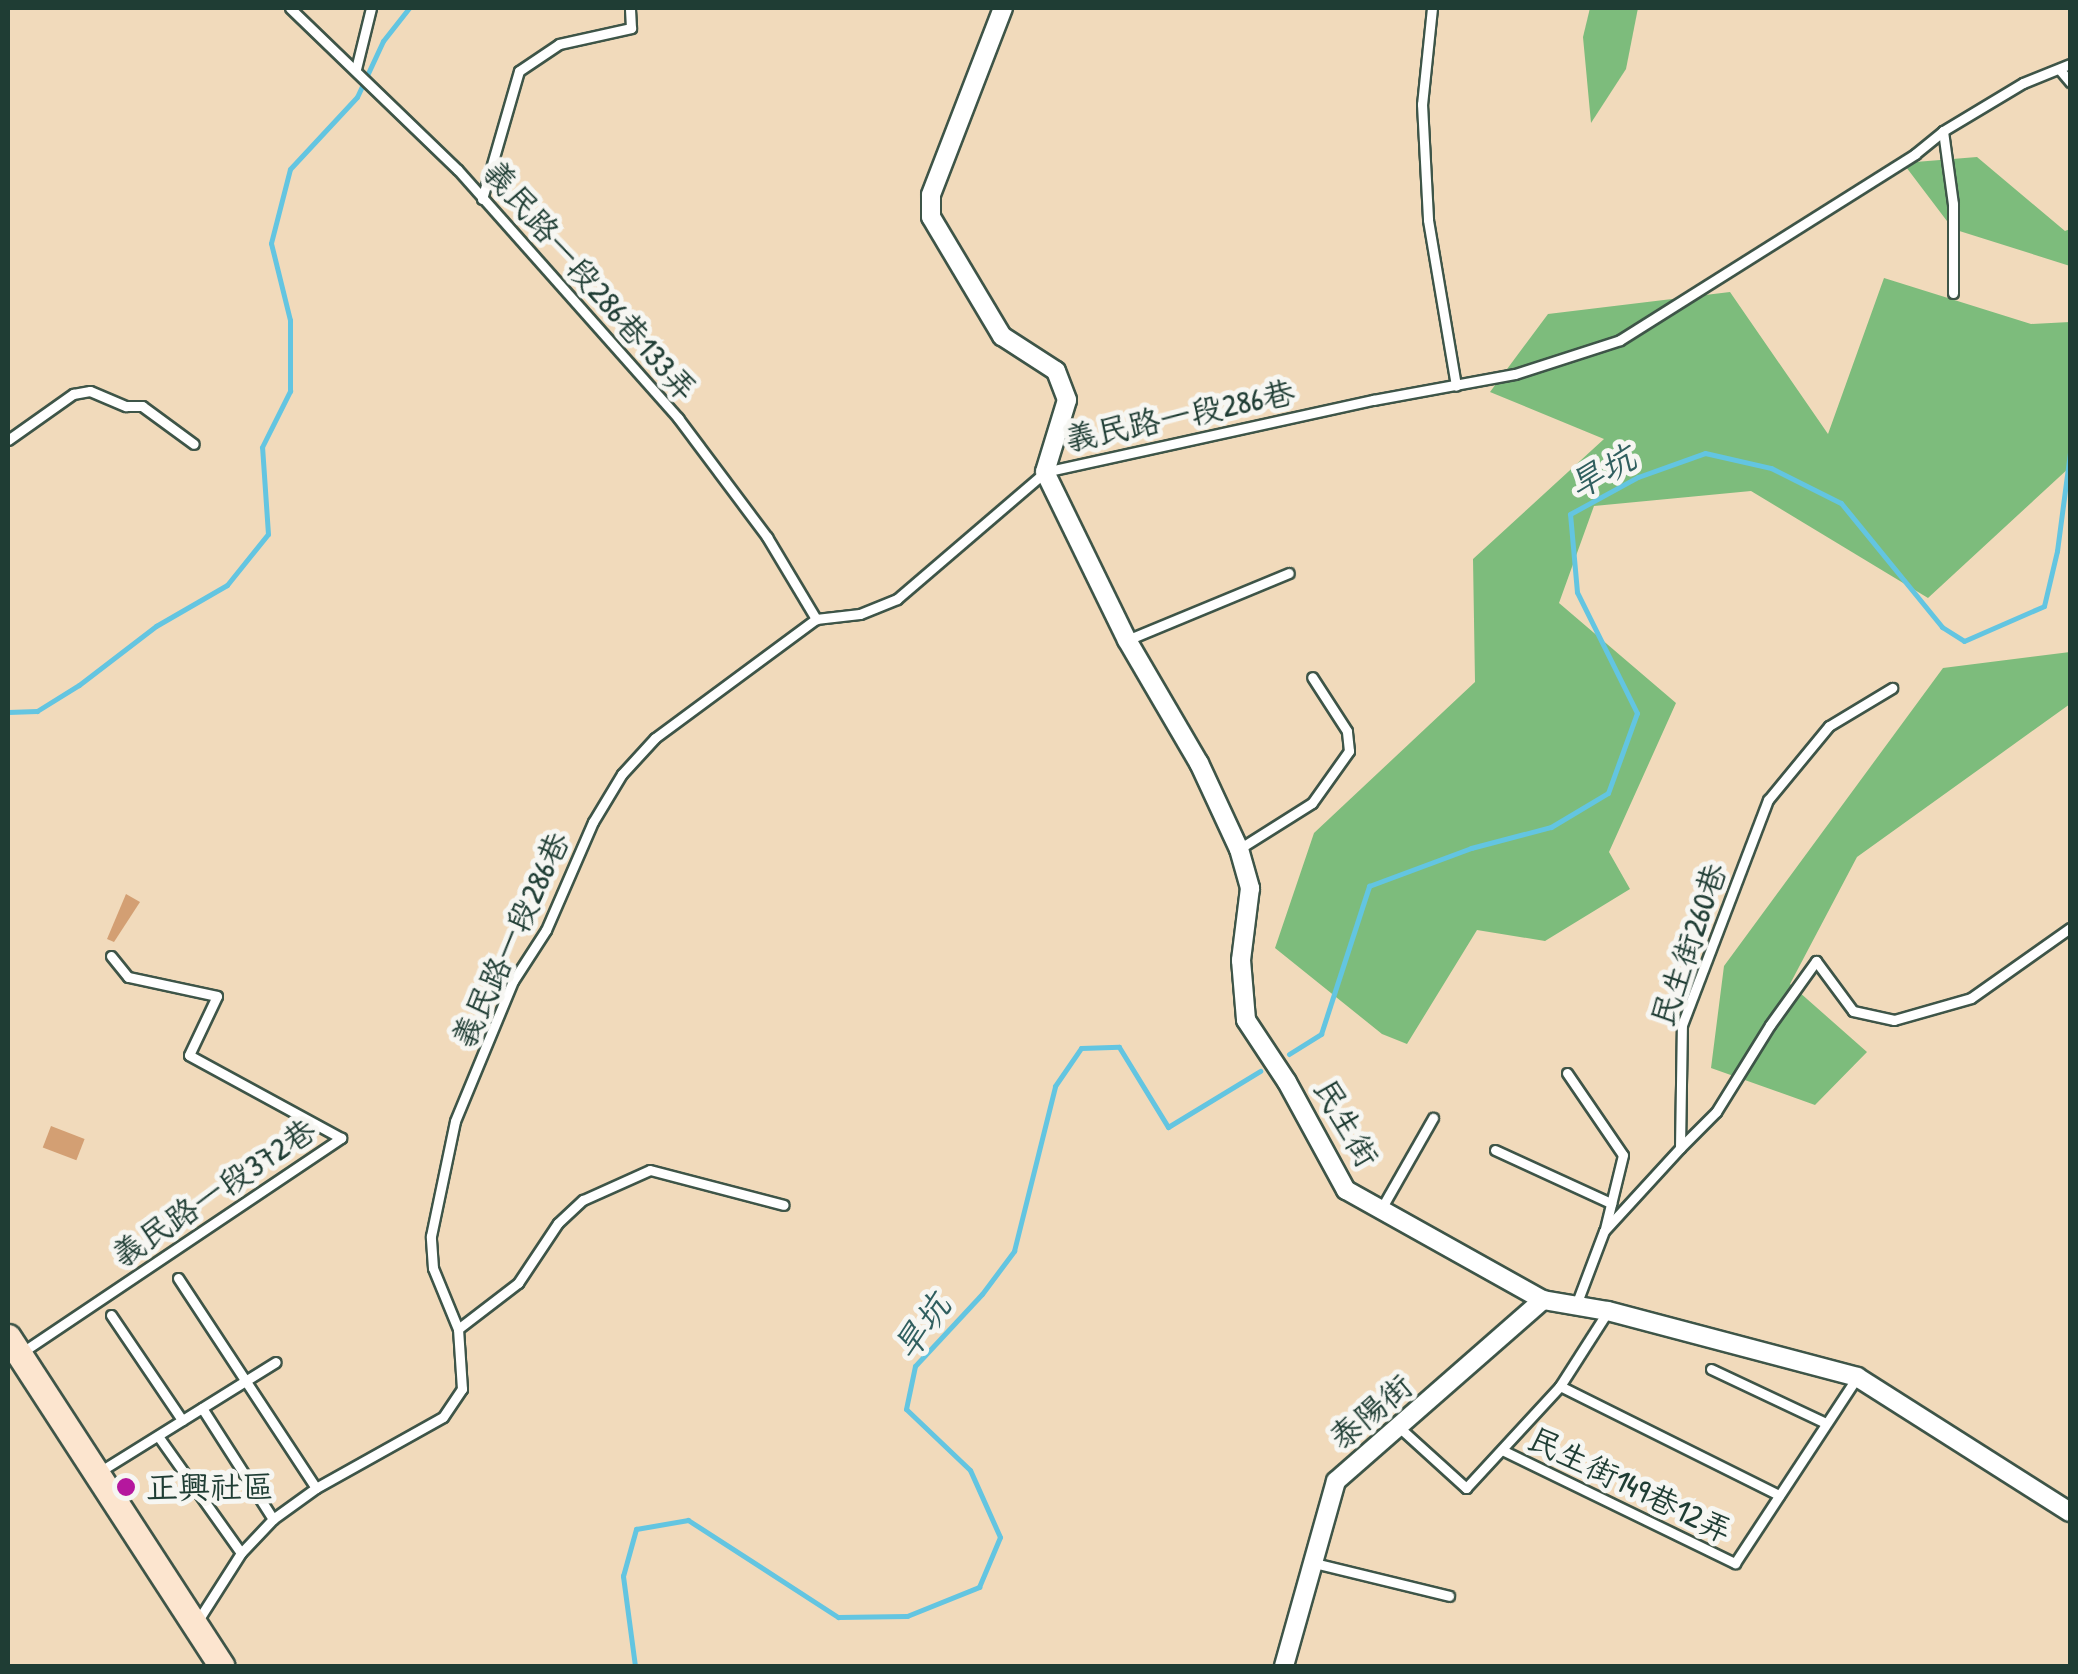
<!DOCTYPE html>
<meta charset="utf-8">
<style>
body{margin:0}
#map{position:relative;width:2078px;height:1674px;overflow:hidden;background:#f1dabb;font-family:"Patrick Hand","LXGW WenKai TC",sans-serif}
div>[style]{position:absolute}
.forest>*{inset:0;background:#7dbc7c}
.stream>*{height:5px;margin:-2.5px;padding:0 2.5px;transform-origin:2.5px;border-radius:2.5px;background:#63c5e1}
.building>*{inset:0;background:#d39f73;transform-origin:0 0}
.roads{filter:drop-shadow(2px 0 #3e5548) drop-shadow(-2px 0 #3e5548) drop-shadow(0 2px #3e5548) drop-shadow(0 -2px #3e5548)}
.lane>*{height:9px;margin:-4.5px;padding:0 4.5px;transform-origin:4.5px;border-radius:4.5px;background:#fff}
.street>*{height:18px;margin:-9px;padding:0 9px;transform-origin:9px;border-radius:9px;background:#fff}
.secondary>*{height:25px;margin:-12.5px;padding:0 12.5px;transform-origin:12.5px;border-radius:12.5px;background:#fce5cf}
.dots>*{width:28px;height:28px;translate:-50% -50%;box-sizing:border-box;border:5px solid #f6f6f2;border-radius:50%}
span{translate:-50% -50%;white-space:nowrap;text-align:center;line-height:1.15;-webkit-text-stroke:10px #f6f6f2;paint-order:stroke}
.street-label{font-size:32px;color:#1f3d34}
.poi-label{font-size:32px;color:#1f3d34}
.left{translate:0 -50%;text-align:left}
.water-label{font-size:35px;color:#305f5f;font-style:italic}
.frame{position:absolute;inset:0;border:10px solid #1f3d34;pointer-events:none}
</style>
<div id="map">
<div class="forest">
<i style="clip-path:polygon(1590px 8px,1638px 8px,1626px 69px,1591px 123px,1583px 37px)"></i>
<i style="clip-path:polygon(1977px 157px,2065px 231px,2070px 229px,2070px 266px,1953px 229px,1903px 163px)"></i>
<i style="clip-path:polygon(1884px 278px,2031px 324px,2070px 322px,2070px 467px,1928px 598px,1751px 491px,1594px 506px,1559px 603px,1676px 703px,1609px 852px,1630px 889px,1545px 941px,1477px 930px,1407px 1044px,1382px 1034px,1275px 948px,1314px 833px,1475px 682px,1473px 559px,1604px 439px,1490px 392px,1548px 314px,1730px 292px,1828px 434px)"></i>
<i style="clip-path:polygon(2070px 652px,2070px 704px,1857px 857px,1790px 984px,1867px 1052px,1815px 1105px,1711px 1068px,1724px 966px,1943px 668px)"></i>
</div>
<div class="stream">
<i style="left:8px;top:712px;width:29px;rotate:-2deg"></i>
<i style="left:37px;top:711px;width:49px;rotate:-31.8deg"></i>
<i style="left:79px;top:685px;width:97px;rotate:-37.5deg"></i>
<i style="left:156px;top:626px;width:82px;rotate:-30deg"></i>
<i style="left:227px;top:585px;width:65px;rotate:-51.2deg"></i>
<i style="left:268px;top:534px;width:87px;rotate:-93.9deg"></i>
<i style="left:262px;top:447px;width:63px;rotate:-63.4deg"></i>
<i style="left:290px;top:391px;width:71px;rotate:-90deg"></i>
<i style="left:290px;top:320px;width:79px;rotate:-103.9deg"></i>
<i style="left:271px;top:243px;width:76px;rotate:-75.6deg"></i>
<i style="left:290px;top:169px;width:98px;rotate:-47.1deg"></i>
<i style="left:357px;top:97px;width:62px;rotate:-65.1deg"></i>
<i style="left:383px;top:41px;width:42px;rotate:-51.8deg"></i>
<i style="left:1289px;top:1054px;width:38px;rotate:-32deg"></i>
<i style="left:1321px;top:1034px;width:156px;rotate:-72deg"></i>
<i style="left:1369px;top:886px;width:109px;rotate:-20.4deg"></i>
<i style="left:1471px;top:848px;width:83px;rotate:-14.7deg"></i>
<i style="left:1551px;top:827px;width:66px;rotate:-30.8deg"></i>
<i style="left:1608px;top:793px;width:85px;rotate:-70.1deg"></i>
<i style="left:1637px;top:713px;width:135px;rotate:-116.4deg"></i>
<i style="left:1577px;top:592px;width:78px;rotate:-95.1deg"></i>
<i style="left:1570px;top:514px;width:77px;rotate:-28.6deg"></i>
<i style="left:1638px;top:477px;width:71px;rotate:-19.7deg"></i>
<i style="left:1705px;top:453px;width:68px;rotate:12.8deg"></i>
<i style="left:1771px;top:468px;width:78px;rotate:26.6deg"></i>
<i style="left:1841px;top:503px;width:160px;rotate:50.8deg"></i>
<i style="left:1942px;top:627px;width:26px;rotate:32deg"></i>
<i style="left:1964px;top:641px;width:87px;rotate:-23.6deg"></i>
<i style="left:2044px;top:606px;width:57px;rotate:-76.7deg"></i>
<i style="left:2057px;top:551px;width:100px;rotate:-82.5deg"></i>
<i style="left:635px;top:1666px;width:91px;rotate:-97.6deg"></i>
<i style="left:623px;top:1576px;width:49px;rotate:-74.5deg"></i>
<i style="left:636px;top:1529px;width:53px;rotate:-9.8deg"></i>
<i style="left:688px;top:1520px;width:179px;rotate:32.9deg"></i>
<i style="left:838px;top:1617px;width:69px;rotate:-0.8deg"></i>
<i style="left:907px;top:1616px;width:78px;rotate:-21.9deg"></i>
<i style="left:979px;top:1587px;width:54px;rotate:-67.2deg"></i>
<i style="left:1000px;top:1537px;width:73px;rotate:-114.1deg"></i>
<i style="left:970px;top:1470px;width:88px;rotate:-136.4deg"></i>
<i style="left:906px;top:1409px;width:44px;rotate:-78.2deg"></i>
<i style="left:915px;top:1366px;width:98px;rotate:-47.1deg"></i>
<i style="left:982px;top:1294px;width:54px;rotate:-53.3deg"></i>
<i style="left:1014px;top:1251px;width:170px;rotate:-76deg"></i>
<i style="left:1055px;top:1086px;width:46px;rotate:-55.6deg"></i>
<i style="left:1081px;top:1048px;width:38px;rotate:-2deg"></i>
<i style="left:1119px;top:1047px;width:94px;rotate:58.5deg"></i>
<i style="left:1168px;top:1127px;width:108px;rotate:-31.3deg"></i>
</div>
<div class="building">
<i style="clip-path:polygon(126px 894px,140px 902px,114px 942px,107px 939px)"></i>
<i style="left:51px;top:1126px;width:36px;height:23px;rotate:21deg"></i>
</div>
<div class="roads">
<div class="lane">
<i style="left:290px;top:8px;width:233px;rotate:44deg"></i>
<i style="left:458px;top:170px;width:332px;rotate:48.4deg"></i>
<i style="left:678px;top:418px;width:149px;rotate:53.2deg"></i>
<i style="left:767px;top:537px;width:96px;rotate:59.1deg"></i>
<i style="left:1432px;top:8px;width:97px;rotate:95.9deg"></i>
<i style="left:1422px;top:104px;width:116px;rotate:87deg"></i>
<i style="left:1428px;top:220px;width:168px;rotate:80.4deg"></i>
<i style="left:356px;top:69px;width:63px;rotate:-76.2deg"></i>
<i style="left:2060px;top:70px;width:16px;rotate:50deg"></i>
<i style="left:1943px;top:131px;width:74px;rotate:82.2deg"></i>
<i style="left:1953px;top:204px;width:89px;rotate:90deg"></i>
<i style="left:482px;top:199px;width:133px;rotate:-73.9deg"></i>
<i style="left:519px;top:71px;width:48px;rotate:-34deg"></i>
<i style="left:559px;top:44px;width:74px;rotate:-12.5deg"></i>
<i style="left:631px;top:28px;width:20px;rotate:-93deg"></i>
<i style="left:8px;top:440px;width:80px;rotate:-35.3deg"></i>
<i style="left:73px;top:394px;width:17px;rotate:-10deg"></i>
<i style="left:90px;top:391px;width:39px;rotate:23deg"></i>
<i style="left:126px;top:406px;width:16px"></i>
<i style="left:142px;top:406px;width:64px;rotate:36.2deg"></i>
<i style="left:1127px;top:640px;width:175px;rotate:-22.5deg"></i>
<i style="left:1239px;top:849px;width:86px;rotate:-32.2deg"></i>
<i style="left:1312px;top:803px;width:64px;rotate:-54.6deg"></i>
<i style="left:1349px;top:751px;width:20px;rotate:-96deg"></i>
<i style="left:1347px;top:731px;width:64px;rotate:-122.9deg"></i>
<i style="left:1567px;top:1073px;width:99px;rotate:55.7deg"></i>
<i style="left:1623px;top:1155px;width:76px;rotate:103.7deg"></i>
<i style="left:1680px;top:1148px;width:51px;rotate:-45deg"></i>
<i style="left:1716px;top:1112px;width:102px;rotate:-58.2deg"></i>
<i style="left:1770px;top:1025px;width:79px;rotate:-54.3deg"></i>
<i style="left:1816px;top:961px;width:62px;rotate:53.5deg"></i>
<i style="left:1853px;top:1011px;width:42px;rotate:12.4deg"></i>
<i style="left:1894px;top:1020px;width:80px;rotate:-15.9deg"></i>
<i style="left:1971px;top:998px;width:121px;rotate:-35.3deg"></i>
<i style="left:1495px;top:1150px;width:128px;rotate:24.6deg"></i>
<i style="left:1381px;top:1209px;width:105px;rotate:-60.3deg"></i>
<i style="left:178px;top:1278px;width:251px;rotate:56.7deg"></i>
<i style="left:1576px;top:1305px;width:79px;rotate:-69.3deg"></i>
<i style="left:1604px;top:1231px;width:113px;rotate:-47.5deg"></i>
<i style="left:1680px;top:1148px;width:123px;rotate:-89.1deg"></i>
<i style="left:1682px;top:1025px;width:241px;rotate:-69.1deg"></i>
<i style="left:1768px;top:800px;width:96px;rotate:-50.5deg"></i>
<i style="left:1829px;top:726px;width:74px;rotate:-31.1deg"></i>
<i style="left:111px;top:1315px;width:127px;rotate:55.9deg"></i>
<i style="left:458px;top:1329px;width:76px;rotate:-37.5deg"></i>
<i style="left:518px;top:1283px;width:72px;rotate:-56.3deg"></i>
<i style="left:558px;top:1223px;width:34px;rotate:-43deg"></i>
<i style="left:583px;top:1200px;width:73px;rotate:-24.1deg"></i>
<i style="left:650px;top:1170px;width:138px;rotate:14.6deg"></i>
<i style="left:21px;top:1353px;width:386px;rotate:-33.9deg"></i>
<i style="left:341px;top:1138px;width:173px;rotate:-151.4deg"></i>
<i style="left:189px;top:1055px;width:65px;rotate:-64.6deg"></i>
<i style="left:217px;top:996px;width:91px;rotate:-167.9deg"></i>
<i style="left:128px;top:977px;width:27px;rotate:-129deg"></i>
<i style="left:1711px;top:1369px;width:127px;rotate:25.2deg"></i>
<i style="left:1560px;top:1386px;width:245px;rotate:26.5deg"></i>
<i style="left:202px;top:1408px;width:132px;rotate:57.4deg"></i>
<i style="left:1401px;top:1429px;width:88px;rotate:42.2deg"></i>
<i style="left:1466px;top:1488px;width:139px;rotate:-47.3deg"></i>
<i style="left:1560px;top:1386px;width:89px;rotate:-57.4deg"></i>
<i style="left:158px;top:1436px;width:143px;rotate:54.6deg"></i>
<i style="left:1504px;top:1451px;width:257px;rotate:25.9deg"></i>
<i style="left:1735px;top:1563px;width:222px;rotate:-56.7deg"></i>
<i style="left:99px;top:1472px;width:208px;rotate:-31.9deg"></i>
<i style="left:1314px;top:1563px;width:139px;rotate:13.7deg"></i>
<i style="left:197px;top:1622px;width:82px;rotate:-57.5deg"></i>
<i style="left:241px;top:1553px;width:47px;rotate:-46.7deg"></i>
<i style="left:273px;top:1519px;width:53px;rotate:-35.8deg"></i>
<i style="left:316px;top:1488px;width:145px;rotate:-29.2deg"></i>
<i style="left:443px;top:1417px;width:34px;rotate:-56deg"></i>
<i style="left:462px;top:1389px;width:60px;rotate:-93.8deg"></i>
<i style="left:458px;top:1329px;width:66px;rotate:-112.3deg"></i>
<i style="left:433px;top:1268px;width:32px;rotate:-94deg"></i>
<i style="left:431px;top:1236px;width:117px;rotate:-78.2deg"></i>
<i style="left:455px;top:1121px;width:152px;rotate:-67.5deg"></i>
<i style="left:513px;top:981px;width:61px;rotate:-57.1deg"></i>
<i style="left:546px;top:930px;width:118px;rotate:-66.5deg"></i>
<i style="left:593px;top:822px;width:56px;rotate:-58.9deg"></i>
<i style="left:622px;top:774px;width:49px;rotate:-47.5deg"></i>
<i style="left:655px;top:738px;width:200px;rotate:-36.5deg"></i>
<i style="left:816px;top:619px;width:44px;rotate:-6.5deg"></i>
<i style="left:860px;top:614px;width:40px;rotate:-22deg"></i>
<i style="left:897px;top:599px;width:195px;rotate:-40.6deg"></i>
<i style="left:1045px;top:472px;width:336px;rotate:-12.4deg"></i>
<i style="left:1373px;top:400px;width:144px;rotate:-10.4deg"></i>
<i style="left:1515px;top:374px;width:110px;rotate:-17.9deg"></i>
<i style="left:1620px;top:340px;width:349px;rotate:-32.2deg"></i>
<i style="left:1915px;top:154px;width:36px;rotate:-39deg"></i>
<i style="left:1943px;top:131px;width:93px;rotate:-31deg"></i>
<i style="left:2023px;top:83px;width:51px;rotate:-22deg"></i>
</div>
<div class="street">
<i style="left:1003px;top:8px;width:200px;rotate:111.1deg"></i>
<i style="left:931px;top:195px;width:22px;rotate:90deg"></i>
<i style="left:931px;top:217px;width:139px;rotate:59.2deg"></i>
<i style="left:1002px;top:336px;width:64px;rotate:32.9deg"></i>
<i style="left:1056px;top:371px;width:31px;rotate:69deg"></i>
<i style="left:1067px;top:400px;width:75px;rotate:107deg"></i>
<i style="left:1045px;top:472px;width:187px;rotate:64deg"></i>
<i style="left:1127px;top:640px;width:143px;rotate:59.7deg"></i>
<i style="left:1199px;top:763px;width:95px;rotate:65.1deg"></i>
<i style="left:1239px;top:849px;width:41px;rotate:74.2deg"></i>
<i style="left:1250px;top:888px;width:73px;rotate:97.1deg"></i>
<i style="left:1241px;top:960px;width:60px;rotate:85.2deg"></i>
<i style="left:1246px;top:1020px;width:74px;rotate:56.5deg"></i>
<i style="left:1287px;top:1082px;width:123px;rotate:61.4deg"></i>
<i style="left:1346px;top:1190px;width:226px;rotate:29.2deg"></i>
<i style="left:1543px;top:1300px;width:66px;rotate:9.6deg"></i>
<i style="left:1608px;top:1311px;width:258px;rotate:14.8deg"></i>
<i style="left:1857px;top:1377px;width:252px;rotate:32.4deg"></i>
<i style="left:1284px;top:1666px;width:192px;rotate:-74.3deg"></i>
<i style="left:1336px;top:1481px;width:275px;rotate:-41.2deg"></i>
</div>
<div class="secondary">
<i style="left:8px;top:1337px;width:392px;rotate:57deg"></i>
</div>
</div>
<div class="dots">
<i style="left:126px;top:1487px;background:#b5179e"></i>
</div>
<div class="street-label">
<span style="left:590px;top:281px;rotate:49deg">義民路一段286巷133弄</span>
<span style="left:1180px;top:416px;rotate:-12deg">義民路一段286巷</span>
<span style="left:511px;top:940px;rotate:-65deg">義民路一段286巷</span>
<span style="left:1689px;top:945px;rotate:-71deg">民生街260巷</span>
<span style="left:1346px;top:1123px;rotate:60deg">民生街</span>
<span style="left:214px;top:1193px;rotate:-34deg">義民路一段372巷</span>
<span style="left:1371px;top:1412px;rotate:-40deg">泰陽街</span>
<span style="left:1630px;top:1485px;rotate:26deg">民生街149巷12弄</span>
</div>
<div class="poi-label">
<span class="left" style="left:146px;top:1487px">正興社區</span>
</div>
<div class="water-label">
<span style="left:1602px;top:472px;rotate:-29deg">旱坑</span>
<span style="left:922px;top:1327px;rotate:-54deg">旱坑</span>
</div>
<div class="frame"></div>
</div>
